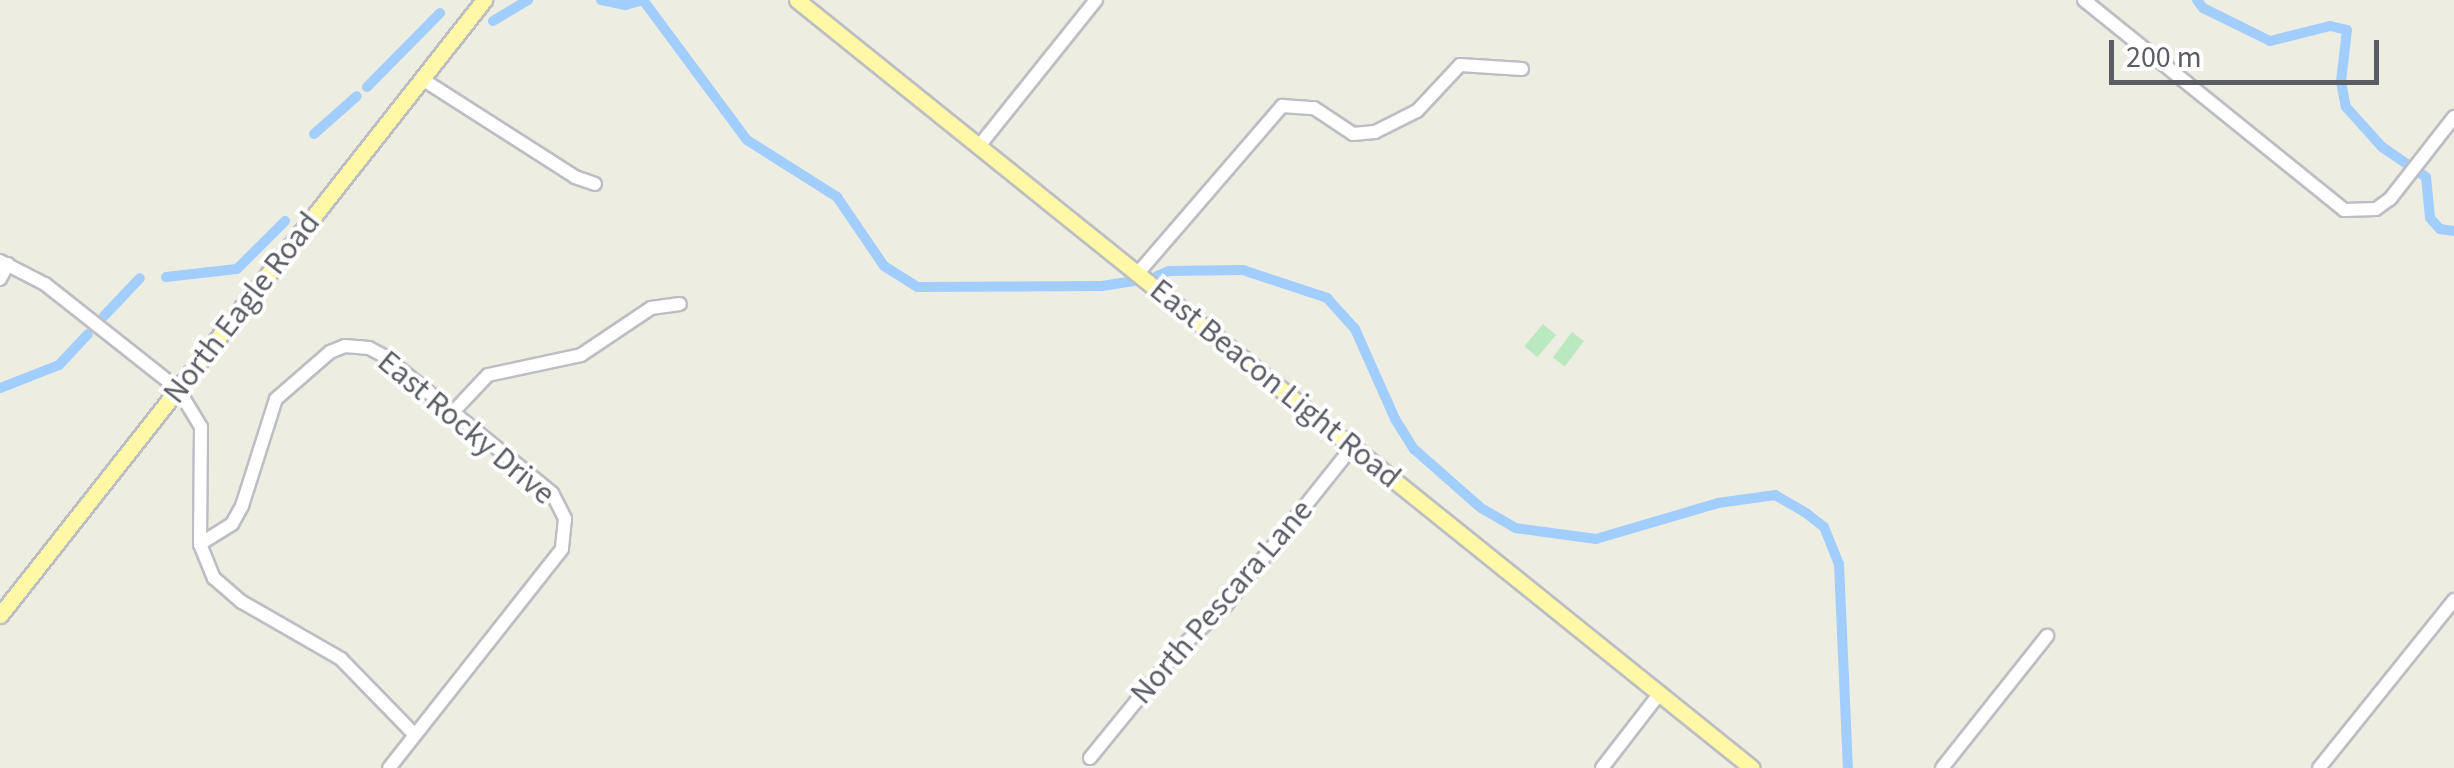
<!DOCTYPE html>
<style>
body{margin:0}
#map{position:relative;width:2454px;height:768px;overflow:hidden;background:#eeede1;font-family:"Source Sans 3",sans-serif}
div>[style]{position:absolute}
.green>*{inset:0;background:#bbe9bf;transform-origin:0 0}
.canal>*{height:10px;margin:-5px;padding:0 5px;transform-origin:5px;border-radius:5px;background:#a1ceff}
.roads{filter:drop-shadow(2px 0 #bcbec4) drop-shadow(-2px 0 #bcbec4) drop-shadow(0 2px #bcbec4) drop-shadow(0 -2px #bcbec4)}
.minor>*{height:12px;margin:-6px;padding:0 6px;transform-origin:6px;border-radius:6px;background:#fff}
.major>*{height:15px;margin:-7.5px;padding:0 7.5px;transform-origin:7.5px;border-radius:7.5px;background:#fff8a6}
span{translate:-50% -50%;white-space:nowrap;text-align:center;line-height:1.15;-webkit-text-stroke:8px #fff;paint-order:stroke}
.street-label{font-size:32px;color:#5a5d64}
.scale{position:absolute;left:2109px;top:40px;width:270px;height:45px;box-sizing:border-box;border:5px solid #5a5d64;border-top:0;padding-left:12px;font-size:30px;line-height:35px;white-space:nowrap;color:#5a5d64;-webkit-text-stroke:8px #fff;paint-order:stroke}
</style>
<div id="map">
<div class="green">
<i style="left:1543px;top:324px;width:17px;height:29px;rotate:40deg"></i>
<i style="left:1572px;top:332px;width:15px;height:32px;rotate:37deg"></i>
</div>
<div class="canal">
<i style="left:601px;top:0;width:25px;rotate:12deg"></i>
<i style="left:625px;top:5px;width:20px;rotate:-15deg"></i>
<i style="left:643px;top:0;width:174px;rotate:53.4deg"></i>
<i style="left:747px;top:140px;width:107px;rotate:32.3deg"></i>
<i style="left:837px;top:197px;width:83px;rotate:55.7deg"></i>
<i style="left:884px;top:266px;width:39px;rotate:32deg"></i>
<i style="left:917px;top:287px;width:185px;rotate:-0.3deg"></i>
<i style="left:1102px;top:286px;width:32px;rotate:-9deg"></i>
<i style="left:2197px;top:0;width:10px;rotate:53deg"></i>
<i style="left:2203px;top:8px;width:75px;rotate:26.2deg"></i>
<i style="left:2270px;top:41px;width:62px;rotate:-14deg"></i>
<i style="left:2330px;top:26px;width:17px;rotate:13deg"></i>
<i style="left:2347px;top:30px;width:52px;rotate:96.6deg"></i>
<i style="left:2341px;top:82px;width:25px;rotate:79deg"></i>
<i style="left:2346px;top:107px;width:54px;rotate:48deg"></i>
<i style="left:2382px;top:147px;width:30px;rotate:34deg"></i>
<i style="left:493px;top:21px;width:41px;rotate:-31deg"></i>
<i style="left:367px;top:87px;width:104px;rotate:-45.4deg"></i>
<i style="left:314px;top:134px;width:57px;rotate:-41.5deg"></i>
<i style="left:2420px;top:173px;width:7px;rotate:34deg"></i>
<i style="left:2426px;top:177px;width:41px;rotate:84.4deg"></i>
<i style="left:2430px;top:218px;width:15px;rotate:48deg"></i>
<i style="left:2440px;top:229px;width:14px;rotate:8deg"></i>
<i style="left:1157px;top:276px;width:13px;rotate:-23deg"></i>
<i style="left:1169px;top:271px;width:74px;rotate:-0.8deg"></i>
<i style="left:1243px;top:270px;width:89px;rotate:18.4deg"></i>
<i style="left:1327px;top:298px;width:42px;rotate:47.9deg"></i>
<i style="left:1355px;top:329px;width:98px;rotate:66deg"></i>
<i style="left:1395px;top:419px;width:36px;rotate:58deg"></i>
<i style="left:1414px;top:449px;width:89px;rotate:41.4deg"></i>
<i style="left:1481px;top:508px;width:39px;rotate:30deg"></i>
<i style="left:1515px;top:528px;width:82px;rotate:7.7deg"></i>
<i style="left:1596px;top:539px;width:127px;rotate:-16.4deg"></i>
<i style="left:1718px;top:503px;width:58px;rotate:-8deg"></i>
<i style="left:1775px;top:495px;width:36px;rotate:30deg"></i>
<i style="left:1806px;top:513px;width:23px;rotate:38deg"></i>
<i style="left:1824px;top:527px;width:40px;rotate:68deg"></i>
<i style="left:1839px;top:564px;width:204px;rotate:87.5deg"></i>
<i style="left:166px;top:277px;width:71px;rotate:-6.4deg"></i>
<i style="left:237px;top:269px;width:68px;rotate:-45deg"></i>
<i style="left:104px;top:316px;width:52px;rotate:-46.5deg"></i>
<i style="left:0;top:388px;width:63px;rotate:-21.3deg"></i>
<i style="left:59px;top:365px;width:42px;rotate:-46.9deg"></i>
</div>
<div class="roads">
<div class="minor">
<i style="left:2084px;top:0;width:334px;rotate:38.9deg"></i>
<i style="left:2344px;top:210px;width:32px;rotate:-2deg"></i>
<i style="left:2376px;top:209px;width:17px;rotate:-36deg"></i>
<i style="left:2390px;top:199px;width:104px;rotate:-52deg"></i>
<i style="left:422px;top:79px;width:182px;rotate:32.6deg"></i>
<i style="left:575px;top:177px;width:21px;rotate:19deg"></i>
<i style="left:979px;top:146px;width:187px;rotate:-51.3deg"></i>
<i style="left:0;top:261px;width:51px;rotate:27.1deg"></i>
<i style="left:45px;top:284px;width:169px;rotate:38.3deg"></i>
<i style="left:178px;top:389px;width:44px;rotate:58.8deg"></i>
<i style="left:201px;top:427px;width:117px;rotate:90.5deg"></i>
<i style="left:200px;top:544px;width:37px;rotate:68deg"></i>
<i style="left:214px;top:578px;width:37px;rotate:41deg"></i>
<i style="left:242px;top:602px;width:114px;rotate:29.9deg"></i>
<i style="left:341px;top:659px;width:106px;rotate:45.8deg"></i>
<i style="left:1138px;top:273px;width:221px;rotate:-49.2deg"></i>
<i style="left:1282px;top:106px;width:32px;rotate:4deg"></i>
<i style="left:1314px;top:108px;width:47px;rotate:33.7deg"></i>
<i style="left:1353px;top:134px;width:22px;rotate:-5deg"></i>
<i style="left:1375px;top:132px;width:47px;rotate:-26.6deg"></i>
<i style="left:1417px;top:111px;width:63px;rotate:-46.9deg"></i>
<i style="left:1460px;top:65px;width:62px;rotate:3.7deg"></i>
<i style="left:0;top:279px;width:17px;rotate:-62deg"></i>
<i style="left:453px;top:412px;width:51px;rotate:-46.6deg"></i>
<i style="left:488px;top:375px;width:95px;rotate:-12.1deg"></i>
<i style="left:581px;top:355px;width:84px;rotate:-33.9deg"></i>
<i style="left:651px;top:308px;width:29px;rotate:-8deg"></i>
<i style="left:200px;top:544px;width:38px;rotate:-32deg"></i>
<i style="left:232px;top:524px;width:21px;rotate:-61deg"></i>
<i style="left:242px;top:506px;width:112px;rotate:-72.4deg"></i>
<i style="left:276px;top:399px;width:72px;rotate:-41deg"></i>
<i style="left:330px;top:352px;width:16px;rotate:-22deg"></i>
<i style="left:345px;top:346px;width:24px;rotate:5deg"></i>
<i style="left:369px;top:348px;width:17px;rotate:28deg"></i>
<i style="left:384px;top:356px;width:217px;rotate:39.2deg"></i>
<i style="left:552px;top:493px;width:29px;rotate:63deg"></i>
<i style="left:565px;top:519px;width:30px;rotate:96deg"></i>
<i style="left:562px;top:549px;width:279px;rotate:128.3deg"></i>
<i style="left:1090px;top:758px;width:139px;rotate:-50.8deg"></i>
<i style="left:1178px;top:650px;width:66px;rotate:-43.2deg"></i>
<i style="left:1226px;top:605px;width:203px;rotate:-51.4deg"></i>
<i style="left:1602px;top:768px;width:95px;rotate:-52.3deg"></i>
<i style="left:1942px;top:768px;width:169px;rotate:-51.5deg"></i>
<i style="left:2319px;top:768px;width:216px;rotate:-51.2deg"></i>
</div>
<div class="major">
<i style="left:797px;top:0;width:1225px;rotate:38.81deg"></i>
<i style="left:0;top:615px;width:783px;rotate:-51.8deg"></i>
</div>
</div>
<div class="street-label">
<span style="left:242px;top:308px;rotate:-52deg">North Eagle Road</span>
<span style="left:1275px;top:384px;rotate:39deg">East Beacon Light Road</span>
<span style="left:466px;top:428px;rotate:40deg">East Rocky Drive</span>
<span style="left:1222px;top:602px;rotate:-49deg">North Pescara Lane</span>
</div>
<div class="scale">200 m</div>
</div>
